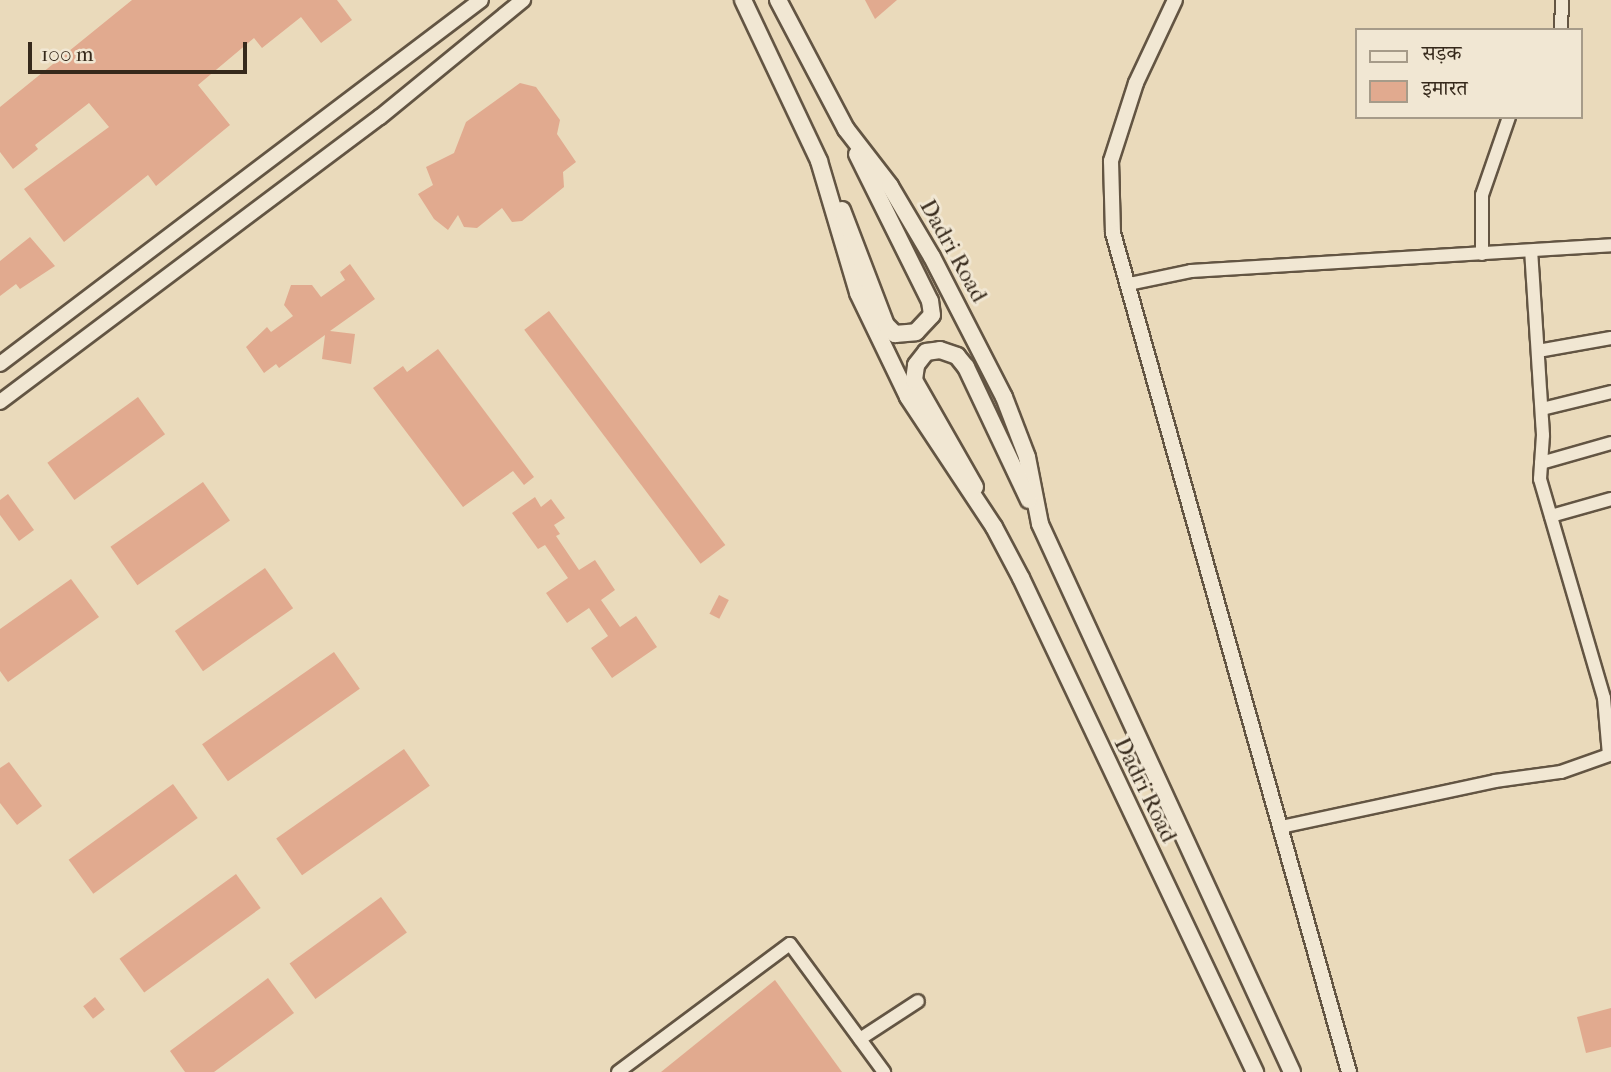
<!DOCTYPE html>
<meta charset="utf-8">
<style>
body{margin:0}
#map{position:relative;width:1611px;height:1072px;overflow:hidden;background:#eadabb;font-family:"IM FELL French Canon","Noto Serif Devanagari",serif}
div>[style]{position:absolute}
.building>*{inset:0;background:#e1aa8f;transform-origin:0 0}
.roads{filter:drop-shadow(2px 0 #635543) drop-shadow(-2px 0 #635543) drop-shadow(0 2px #635543) drop-shadow(0 -2px #635543)}
.minor>*{height:12px;margin:-6px;padding:0 6px;transform-origin:6px;border-radius:6px;background:#f1e7d3}
.tertiary>*{height:14px;margin:-7px;padding:0 7px;transform-origin:7px;border-radius:7px;background:#f1e7d3}
.secondary>*{height:16px;margin:-8px;padding:0 8px;transform-origin:8px;border-radius:8px;background:#f1e7d3}
span{translate:-50% -50%;white-space:nowrap;text-align:center;line-height:1.15;-webkit-text-stroke:6px #f1e7d3;paint-order:stroke}
.street-label{font-size:23px;color:#36291b}
.legend{position:absolute;left:1355px;top:28px;width:228px;height:91px;box-sizing:border-box;background:#f1e7d3;border:2px solid #a69b89;margin:0;padding:9px 12px;list-style:none;font-size:21px;color:#36291b}
.legend li{display:flex;align-items:center;gap:14px;height:35px}
.legend b{width:35px;border:2px solid #a69b89}
.scale{position:absolute;left:28px;top:42px;width:219px;height:32px;box-sizing:border-box;border:4px solid #36291b;border-top:0;padding-left:9px;font-size:21px;line-height:24px;white-space:nowrap;color:#36291b;-webkit-text-stroke:5px #f1e7d3;paint-order:stroke}
</style>
<div id="map">
<div class="building">
<i style="clip-path:polygon(132px 0,337px 0,352px 20px,321px 43px,301px 17px,262px 48px,254px 38px,198px 85px,230px 125px,156px 186px,148px 175px,64px 242px,24px 189px,109px 127px,89px 103px,35px 145px,38px 149px,13px 169px,0 152px,0 107px)"></i>
<i style="clip-path:polygon(865px 0,897px 0,875px 19px)"></i>
<i style="clip-path:polygon(520px 83px,536px 87px,560px 120px,557px 134px,576px 162px,563px 172px,564px 187px,522px 221px,512px 222px,502px 208px,477px 228px,464px 227px,458px 215px,448px 230px,434px 219px,418px 194px,433px 185px,426px 167px,454px 153px,466px 122px)"></i>
<i style="clip-path:polygon(30px 237px,55px 266px,20px 289px,16px 284px,0 296px,0 261px)"></i>
<i style="clip-path:polygon(350px 264px,375px 299px,330px 331px,355px 334px,351px 364px,322px 359px,325px 335px,279px 368px,276px 364px,264px 373px,246px 347px,267px 327px,271px 332px,293px 316px,284px 305px,291px 285px,312px 285px,321px 297px,345px 280px,340px 272px)"></i>
<i style="left:549px;top:311px;width:293px;height:31px;rotate:53deg"></i>
<i style="clip-path:polygon(438px 349px,534px 477px,524px 485px,513px 471px,463px 507px,373px 388px,403px 366px,407px 372px)"></i>
<i style="left:138px;top:397px;width:46px;height:112px;rotate:54deg"></i>
<i style="left:203px;top:482px;width:47px;height:113px;rotate:55deg"></i>
<i style="clip-path:polygon(8px 494px,34px 530px,19px 541px,0 515px,0 500px)"></i>
<i style="clip-path:polygon(535px 497px,541px 507px,551px 499px,565px 518px,554px 525px,560px 534px,556px 536px,579px 570px,595px 560px,615px 590px,601px 600px,620px 627px,636px 616px,657px 647px,612px 678px,591px 648px,608px 636px,589px 608px,567px 623px,546px 593px,568px 578px,545px 545px,538px 549px,512px 513px)"></i>
<i style="left:265px;top:568px;width:49px;height:110px;rotate:55deg"></i>
<i style="clip-path:polygon(71px 579px,99px 617px,8px 682px,0 671px,0 629px)"></i>
<i style="left:719px;top:595px;width:11px;height:21px;rotate:27deg"></i>
<i style="left:334px;top:652px;width:45px;height:161px;rotate:55deg"></i>
<i style="left:404px;top:749px;width:45px;height:156px;rotate:55deg"></i>
<i style="clip-path:polygon(9px 762px,42px 806px,17px 825px,0 803px,0 768px)"></i>
<i style="left:173px;top:784px;width:42px;height:129px;rotate:54deg"></i>
<i style="left:236px;top:874px;width:42px;height:144px;rotate:54deg"></i>
<i style="left:381px;top:897px;width:44px;height:113px;rotate:54deg"></i>
<i style="clip-path:polygon(268px 978px,294px 1013px,214px 1072px,185px 1072px,170px 1051px)"></i>
<i style="clip-path:polygon(775px 980px,842px 1072px,661px 1072px)"></i>
<i style="left:95px;top:997px;width:16px;height:15px;rotate:52deg"></i>
<i style="clip-path:polygon(1611px 1008px,1611px 1047px,1586px 1053px,1577px 1017px)"></i>
</div>
<div class="roads">
<div class="minor">
<i style="left:1561px;top:30px;width:30px;rotate:-88deg"></i>
<i style="left:1482px;top:254px;width:59px;rotate:-90deg"></i>
<i style="left:1482px;top:195px;width:83px;rotate:-70.9deg"></i>
<i style="left:1129px;top:284px;width:63px;rotate:-11.8deg"></i>
<i style="left:1191px;top:271px;width:421px;rotate:-3.5deg"></i>
<i style="left:1538px;top:351px;width:74px;rotate:-10.1deg"></i>
<i style="left:1542px;top:409px;width:71px;rotate:-13.8deg"></i>
<i style="left:1541px;top:463px;width:73px;rotate:-15.9deg"></i>
<i style="left:1551px;top:516px;width:62px;rotate:-15.8deg"></i>
<i style="left:1281px;top:827px;width:219px;rotate:-12.1deg"></i>
<i style="left:1495px;top:781px;width:67px;rotate:-7.8deg"></i>
<i style="left:1561px;top:772px;width:51px;rotate:-19.5deg"></i>
<i style="left:1609px;top:755px;width:57px;rotate:-95deg"></i>
<i style="left:1604px;top:698px;width:228px;rotate:-106.3deg"></i>
<i style="left:1540px;top:479px;width:44px;rotate:-86.1deg"></i>
<i style="left:1543px;top:435px;width:184px;rotate:-93.7deg"></i>
<i style="left:860px;top:1039px;width:69px;rotate:-33.2deg"></i>
<i style="left:618px;top:1072px;width:214px;rotate:-36.7deg"></i>
<i style="left:790px;top:944px;width:159px;rotate:53.7deg"></i>
</div>
<div class="tertiary">
<i style="left:1175px;top:0;width:92px;rotate:115.2deg"></i>
<i style="left:1136px;top:83px;width:82px;rotate:107.8deg"></i>
<i style="left:1111px;top:161px;width:72px;rotate:88.4deg"></i>
<i style="left:1113px;top:233px;width:872px;rotate:74.29deg"></i>
<i style="left:0;top:364px;width:603px;rotate:-37.12deg"></i>
<i style="left:0;top:402px;width:475px;rotate:-36.9deg"></i>
<i style="left:380px;top:117px;width:185px;rotate:-39.3deg"></i>
</div>
<div class="secondary">
<i style="left:743px;top:0;width:178px;rotate:64.7deg"></i>
<i style="left:819px;top:161px;width:138px;rotate:73.5deg"></i>
<i style="left:858px;top:293px;width:115px;rotate:64.3deg"></i>
<i style="left:908px;top:397px;width:156px;rotate:56.5deg"></i>
<i style="left:994px;top:527px;width:58px;rotate:62.1deg"></i>
<i style="left:1021px;top:578px;width:547px;rotate:64.65deg"></i>
<i style="left:778px;top:0;width:146px;rotate:62.2deg"></i>
<i style="left:846px;top:129px;width:72px;rotate:52.3deg"></i>
<i style="left:890px;top:186px;width:82px;rotate:59.4deg"></i>
<i style="left:932px;top:257px;width:157px;rotate:62.8deg"></i>
<i style="left:1004px;top:397px;width:64px;rotate:69deg"></i>
<i style="left:1027px;top:457px;width:68px;rotate:79deg"></i>
<i style="left:1040px;top:524px;width:603px;rotate:65.3deg"></i>
<i style="left:842px;top:210px;width:123px;rotate:69.1deg"></i>
<i style="left:886px;top:325px;width:13px;rotate:45deg"></i>
<i style="left:895px;top:334px;width:21px;rotate:-5deg"></i>
<i style="left:916px;top:332px;width:23px;rotate:-47deg"></i>
<i style="left:932px;top:315px;width:14px;rotate:-98deg"></i>
<i style="left:930px;top:301px;width:164px;rotate:-116.4deg"></i>
<i style="left:975px;top:487px;width:123px;rotate:-119.7deg"></i>
<i style="left:914px;top:380px;width:15px;rotate:-82deg"></i>
<i style="left:916px;top:365px;width:16px;rotate:-52deg"></i>
<i style="left:926px;top:352px;width:14px;rotate:-8deg"></i>
<i style="left:940px;top:350px;width:18px;rotate:19deg"></i>
<i style="left:957px;top:356px;width:14px;rotate:51deg"></i>
<i style="left:966px;top:367px;width:147px;rotate:64.7deg"></i>
</div>
</div>
<div class="street-label">
<span style="left:953px;top:251px;rotate:61deg">Dadri Road</span>
<span style="left:1145px;top:790px;rotate:64deg">Dadri Road</span>
</div>
<ul class="legend">
<li><b style="height:9px;background:#f1e7d3"></b>सड़क</li>
<li><b style="height:19px;background:#e1aa8f"></b>इमारत</li>
</ul>
<div class="scale">100 m</div>
</div>
